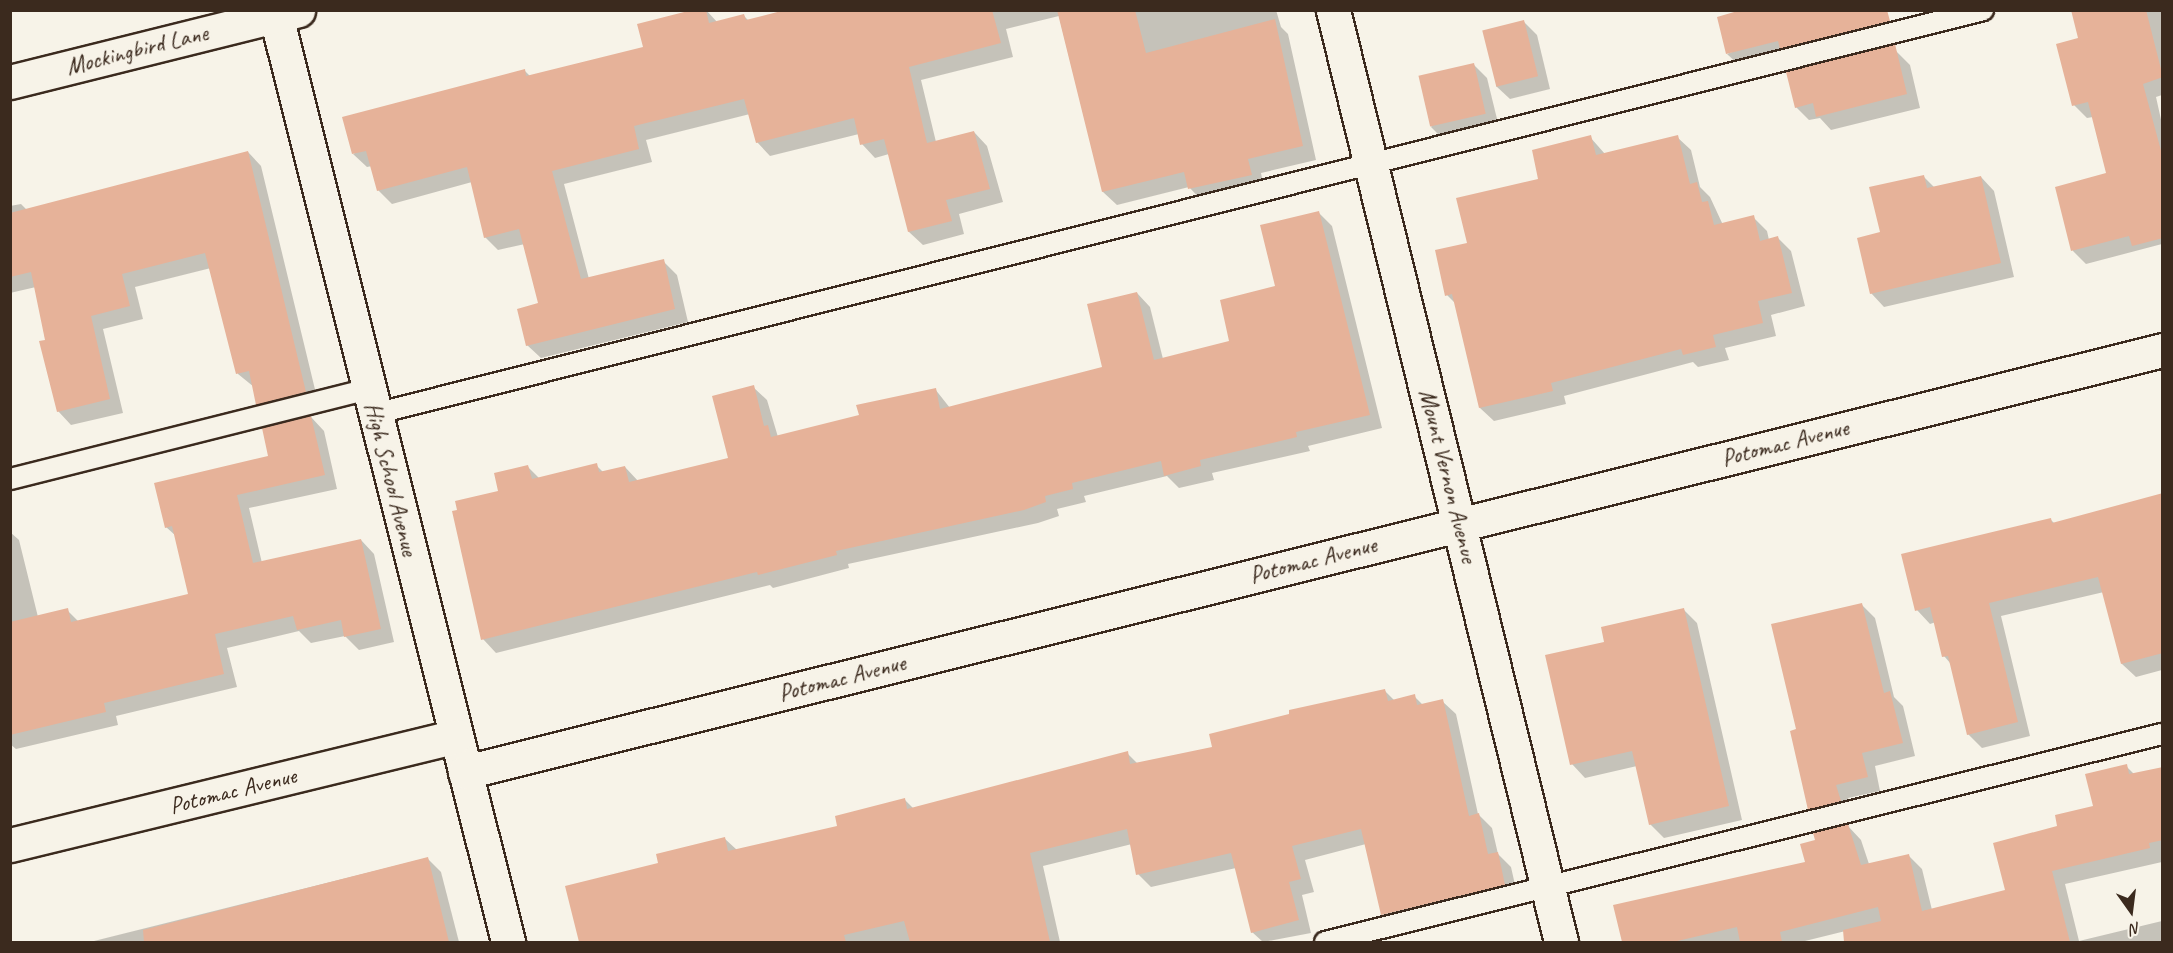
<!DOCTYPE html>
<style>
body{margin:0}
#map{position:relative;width:2173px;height:953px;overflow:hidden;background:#f7f3e8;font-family:Caveat,sans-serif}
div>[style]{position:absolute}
.shadow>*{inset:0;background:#0003}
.building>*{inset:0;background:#e6b299;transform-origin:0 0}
.roads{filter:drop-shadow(2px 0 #3b2a1e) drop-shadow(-2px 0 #3b2a1e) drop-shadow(0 2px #3b2a1e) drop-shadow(0 -2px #3b2a1e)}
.service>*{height:20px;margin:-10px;padding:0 10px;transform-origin:10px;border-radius:10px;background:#f7f3e8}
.minor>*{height:33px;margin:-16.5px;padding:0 16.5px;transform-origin:16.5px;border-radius:16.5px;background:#f7f3e8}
.secondary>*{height:33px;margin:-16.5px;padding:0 16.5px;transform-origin:16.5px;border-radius:16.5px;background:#f7f3e8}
span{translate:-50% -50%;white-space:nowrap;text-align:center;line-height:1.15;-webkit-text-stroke:4.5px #f7f3e8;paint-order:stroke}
.street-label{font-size:24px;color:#3b2a1e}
.frame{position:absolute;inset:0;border:12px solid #3b2a1e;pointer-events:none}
.north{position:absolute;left:2101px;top:881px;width:60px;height:60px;-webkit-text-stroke:4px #f7f3e8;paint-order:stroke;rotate:166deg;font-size:16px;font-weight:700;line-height:24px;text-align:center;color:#3b2a1e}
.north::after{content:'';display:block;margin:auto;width:21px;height:27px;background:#3b2a1e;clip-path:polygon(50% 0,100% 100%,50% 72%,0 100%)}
</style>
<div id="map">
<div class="shadow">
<i style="clip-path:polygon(706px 10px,718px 23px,744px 16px,749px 21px,792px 10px,1276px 10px,1281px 27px,1288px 34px,1316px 160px,1261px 173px,1264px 188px,1203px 202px,1189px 187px,1117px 205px,1103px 192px,1059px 16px,1006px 29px,1013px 57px,921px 80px,936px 142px,974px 132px,987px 146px,1003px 202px,959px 214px,964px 234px,923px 245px,909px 232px,889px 154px,875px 158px,862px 144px,859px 134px,770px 156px,757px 142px,750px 114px,646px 140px,652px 162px,564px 184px,589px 279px,663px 261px,677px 275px,688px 322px,541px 358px,527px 345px,540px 305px,525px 244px,498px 250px,485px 237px,472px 182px,392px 204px,378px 190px,372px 166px,367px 167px,353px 154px,524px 70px,531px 77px,645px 48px)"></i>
<i style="clip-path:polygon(1837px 10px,1846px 47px,1740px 66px,1727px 54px)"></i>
<i style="clip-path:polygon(2072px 10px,2162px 10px,2162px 95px,2156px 97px,2162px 124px,2162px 244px,2086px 264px,2073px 251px,2057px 188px,2108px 174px,2093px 117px,2087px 118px,2074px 105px,2080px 39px)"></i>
<i style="clip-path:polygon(1524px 22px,1537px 35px,1550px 89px,1510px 99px,1496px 86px)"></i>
<i style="clip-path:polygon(1896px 51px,1910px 65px,1920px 108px,1831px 130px,1820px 118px,1809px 120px,1796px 107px)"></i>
<i style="clip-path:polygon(1474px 65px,1487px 78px,1499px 127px,1445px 141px,1431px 127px)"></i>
<i style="clip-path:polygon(1590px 137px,1605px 154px,1677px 137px,1691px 150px,1700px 187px,1710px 197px,1723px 225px,1753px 217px,1767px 231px,1769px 240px,1778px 238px,1791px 251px,1805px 306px,1771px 315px,1776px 336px,1725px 348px,1729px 360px,1698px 367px,1693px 362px,1564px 396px,1566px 404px,1494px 421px,1480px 408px,1457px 305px,1447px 295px,1469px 244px)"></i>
<i style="clip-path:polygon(248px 152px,261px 166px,319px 406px,271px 418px,258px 404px,254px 387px,238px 374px,211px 268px,135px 287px,143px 319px,103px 329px,123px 413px,71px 425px,58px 411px,36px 287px,10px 293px,10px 206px,21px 204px,27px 210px)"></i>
<i style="clip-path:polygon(1924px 177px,1935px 188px,1981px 177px,1994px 191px,2014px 277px,1884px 307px,1871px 293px)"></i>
<i style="clip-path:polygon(1318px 212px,1332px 226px,1382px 428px,1308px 446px,1310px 451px,1212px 473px,1214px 480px,1179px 488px,1167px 476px,1084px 496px,1086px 502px,1057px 509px,1059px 516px,1038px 523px,848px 564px,849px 568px,773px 588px,770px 585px,496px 653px,483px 639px,500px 492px,528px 467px,540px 479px,596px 465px,604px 473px,625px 467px,639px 482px,730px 459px,753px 387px,767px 400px,778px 437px,860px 416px,935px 389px,950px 408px,1104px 368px,1137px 293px,1150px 307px,1163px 359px,1231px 342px,1276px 287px)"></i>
<i style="clip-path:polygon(311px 417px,324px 431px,337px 489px,249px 508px,262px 563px,361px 540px,374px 554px,394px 642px,359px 650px,345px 636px,311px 643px,299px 631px,227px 648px,237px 687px,116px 716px,118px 725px,16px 749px,10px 744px,10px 532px,19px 540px,38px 617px,67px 610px,79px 622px,190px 595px,176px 536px,166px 527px,270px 457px)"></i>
<i style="clip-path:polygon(2162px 495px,2162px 670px,2136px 677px,2122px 664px,2104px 592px,2001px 616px,2030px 736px,1982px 748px,1968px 734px,1951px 664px,1944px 656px,1936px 622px,1930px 624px,1917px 610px,2051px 520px,2055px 524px)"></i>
<i style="clip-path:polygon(1862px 605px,1875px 618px,1894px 697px,1903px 706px,1915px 756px,1875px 766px,1880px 791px,1848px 798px,1854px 815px,1823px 822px,1809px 809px,1798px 730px)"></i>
<i style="clip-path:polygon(1684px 610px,1697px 623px,1742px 820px,1664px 838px,1650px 824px,1637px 766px,1585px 778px,1572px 764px,1606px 643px)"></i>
<i style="clip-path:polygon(1385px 691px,1395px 701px,1414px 696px,1423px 705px,1442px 701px,1456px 714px,1478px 814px,1492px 828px,1498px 854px,1511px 867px,1518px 898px,1395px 928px,1382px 914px,1366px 844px,1305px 860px,1314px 892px,1302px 895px,1311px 933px,1263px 942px,1252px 932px,1236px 868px,1151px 887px,1138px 874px,1132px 844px,1043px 866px,1060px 942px,581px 942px,567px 887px,660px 864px,724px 838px,737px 850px,839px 827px,905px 800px,914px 809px,1127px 753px,1138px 764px,1214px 748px,1211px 735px)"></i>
<i style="clip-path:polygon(2126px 766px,2135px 775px,2162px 769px,2162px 862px,2065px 884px,2079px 941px,2162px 921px,2162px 942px,1887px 942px,1882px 922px,1801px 942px,1624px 942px,1615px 906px,1806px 863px,1817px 842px,1848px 826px,1861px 840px,1869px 864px,1908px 855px,1922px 869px,1932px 910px,2006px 891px,2059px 828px,2095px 807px)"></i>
<i style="clip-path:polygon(427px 858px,441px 872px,459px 942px,90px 942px)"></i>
</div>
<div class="building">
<i style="clip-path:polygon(692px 10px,706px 10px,709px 23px,744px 14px,746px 20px,785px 10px,992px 10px,1001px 43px,909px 67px,927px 143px,974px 131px,990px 189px,946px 200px,952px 221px,908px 232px,884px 139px,860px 145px,854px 118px,756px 143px,744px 99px,634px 126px,639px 149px,552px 171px,581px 279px,664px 259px,675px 309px,526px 346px,517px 309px,538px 303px,519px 229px,484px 238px,467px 167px,377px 191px,366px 151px,352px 154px,342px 117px,525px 69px,526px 76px,643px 47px,637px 24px)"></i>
<i style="clip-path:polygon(1057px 10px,1135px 10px,1146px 53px,1275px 19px,1303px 146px,1248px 159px,1252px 175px,1188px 189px,1184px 172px,1102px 192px)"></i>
<i style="clip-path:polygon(1741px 10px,1887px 10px,1890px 21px,1780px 49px,1778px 41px,1726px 54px,1717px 17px)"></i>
<i style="clip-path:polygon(2071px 10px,2146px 10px,2163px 77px,2143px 84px,2163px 158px,2163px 238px,2132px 246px,2129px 236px,2071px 251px,2055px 187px,2106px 173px,2088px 102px,2072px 106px,2056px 44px,2078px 38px)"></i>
<i style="left:1524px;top:20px;width:58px;height:43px;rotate:76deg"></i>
<i style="clip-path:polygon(1895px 44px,1907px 94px,1816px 117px,1813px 103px,1795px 108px,1786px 72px)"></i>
<i style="left:1474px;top:63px;width:52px;height:57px;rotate:77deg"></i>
<i style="clip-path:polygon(1591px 135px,1596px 155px,1678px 135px,1690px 184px,1697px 182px,1702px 202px,1708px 201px,1714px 225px,1754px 215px,1760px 241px,1778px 236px,1792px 293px,1758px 301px,1763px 323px,1713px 335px,1716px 347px,1683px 355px,1681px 349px,1551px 383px,1553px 391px,1479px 408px,1452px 294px,1445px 296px,1435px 250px,1467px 243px,1456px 198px,1538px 179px,1532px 150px)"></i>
<i style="clip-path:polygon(248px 151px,306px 392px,256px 405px,249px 371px,236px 374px,205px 253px,122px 274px,130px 306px,91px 316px,110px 399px,57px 412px,39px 341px,45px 340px,31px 272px,10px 277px,10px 213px)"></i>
<i style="clip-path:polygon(1924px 175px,1927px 188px,1981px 176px,2001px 263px,1870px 294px,1857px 238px,1880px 232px,1869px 187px)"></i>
<i style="clip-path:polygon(1319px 211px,1370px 415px,1296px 432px,1297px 437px,1200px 460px,1201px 466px,1164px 476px,1161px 461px,1072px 483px,1073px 489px,1045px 496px,1046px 502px,1024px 510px,836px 551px,837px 555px,758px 575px,757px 572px,481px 640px,452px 511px,457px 510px,455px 501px,498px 491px,494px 473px,528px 465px,532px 479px,597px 463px,599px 472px,625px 466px,629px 482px,728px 458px,712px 396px,754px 385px,764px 426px,768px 425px,771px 437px,859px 415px,856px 405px,936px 388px,940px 409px,1102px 367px,1087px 304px,1137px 292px,1154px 360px,1229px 341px,1220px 300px,1275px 286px,1260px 225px)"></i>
<i style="clip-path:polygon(311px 416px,325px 475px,237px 495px,253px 563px,361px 539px,381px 629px,344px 637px,341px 620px,297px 630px,293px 616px,215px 634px,224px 674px,104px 703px,106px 712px,10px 735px,10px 622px,68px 608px,71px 622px,188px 594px,172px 526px,165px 528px,154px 483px,268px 456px,262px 428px)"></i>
<i style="clip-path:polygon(2163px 493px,2163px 653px,2121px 664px,2098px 577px,1989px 603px,2018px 722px,1967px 735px,1948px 656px,1942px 657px,1930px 607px,1915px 611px,1901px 554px,2051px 518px,2052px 523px)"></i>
<i style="clip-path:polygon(1862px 603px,1884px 693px,1890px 691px,1903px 743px,1862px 753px,1868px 777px,1836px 785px,1841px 801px,1808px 810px,1790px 731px,1796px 729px,1771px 624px)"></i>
<i style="clip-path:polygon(1684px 608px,1729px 806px,1649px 825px,1632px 751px,1570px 765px,1545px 655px,1604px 642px,1601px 627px)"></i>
<i style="clip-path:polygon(1385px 689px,1388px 701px,1415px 694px,1417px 705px,1443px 699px,1469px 816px,1479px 813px,1488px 854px,1498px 852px,1505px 885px,1381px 915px,1361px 829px,1292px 846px,1301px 879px,1289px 882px,1299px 920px,1251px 933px,1231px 853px,1136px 875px,1127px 829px,1030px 853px,1050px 942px,910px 942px,904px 921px,844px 935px,846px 942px,579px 942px,565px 886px,658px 863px,656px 854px,725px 837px,728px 851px,837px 826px,835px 816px,905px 798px,907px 809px,1128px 751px,1130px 764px,1212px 747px,1209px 734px,1289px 714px,1289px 710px)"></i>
<i style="clip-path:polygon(2127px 764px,2129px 774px,2163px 767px,2163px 840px,2149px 843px,2150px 848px,2052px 871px,2070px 942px,1844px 942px,1843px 930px,1881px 921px,1878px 907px,1780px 932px,1782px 942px,1740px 942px,1737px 927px,1673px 942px,1622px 942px,1613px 905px,1805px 862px,1800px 844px,1815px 840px,1813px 833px,1848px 824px,1861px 865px,1909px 854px,1922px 911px,2005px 890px,1993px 843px,2057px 826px,2055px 815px,2093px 806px,2085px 774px)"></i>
<i style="clip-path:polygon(428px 857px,449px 942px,144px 942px,143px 930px)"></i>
</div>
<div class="roads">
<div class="service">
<i style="left:374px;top:414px;width:1659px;rotate:-14.09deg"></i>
<i style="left:10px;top:479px;width:370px;rotate:-14.1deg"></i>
<i style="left:1325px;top:942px;width:862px;rotate:-13.96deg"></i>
</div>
<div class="minor">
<i style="left:1333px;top:10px;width:959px;rotate:76.25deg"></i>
<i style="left:276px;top:16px;width:955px;rotate:75.93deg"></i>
<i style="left:465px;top:772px;width:1749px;rotate:-13.96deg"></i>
<i style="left:10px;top:845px;width:459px;rotate:-13.7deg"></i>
</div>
<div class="secondary">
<i style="left:10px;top:82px;width:297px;rotate:-14deg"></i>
</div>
</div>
<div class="street-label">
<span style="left:137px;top:50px;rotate:-14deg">Mockingbird Lane</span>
<span style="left:1785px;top:443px;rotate:-14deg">Potomac Avenue</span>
<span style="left:1448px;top:476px;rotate:76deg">Mount Vernon Avenue</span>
<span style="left:391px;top:479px;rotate:76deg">High School Avenue</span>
<span style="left:1313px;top:560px;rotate:-14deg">Potomac Avenue</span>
<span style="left:842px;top:678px;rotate:-14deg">Potomac Avenue</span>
<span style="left:233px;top:791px;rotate:-14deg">Potomac Avenue</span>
</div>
<div class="frame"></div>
<div class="north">N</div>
</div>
